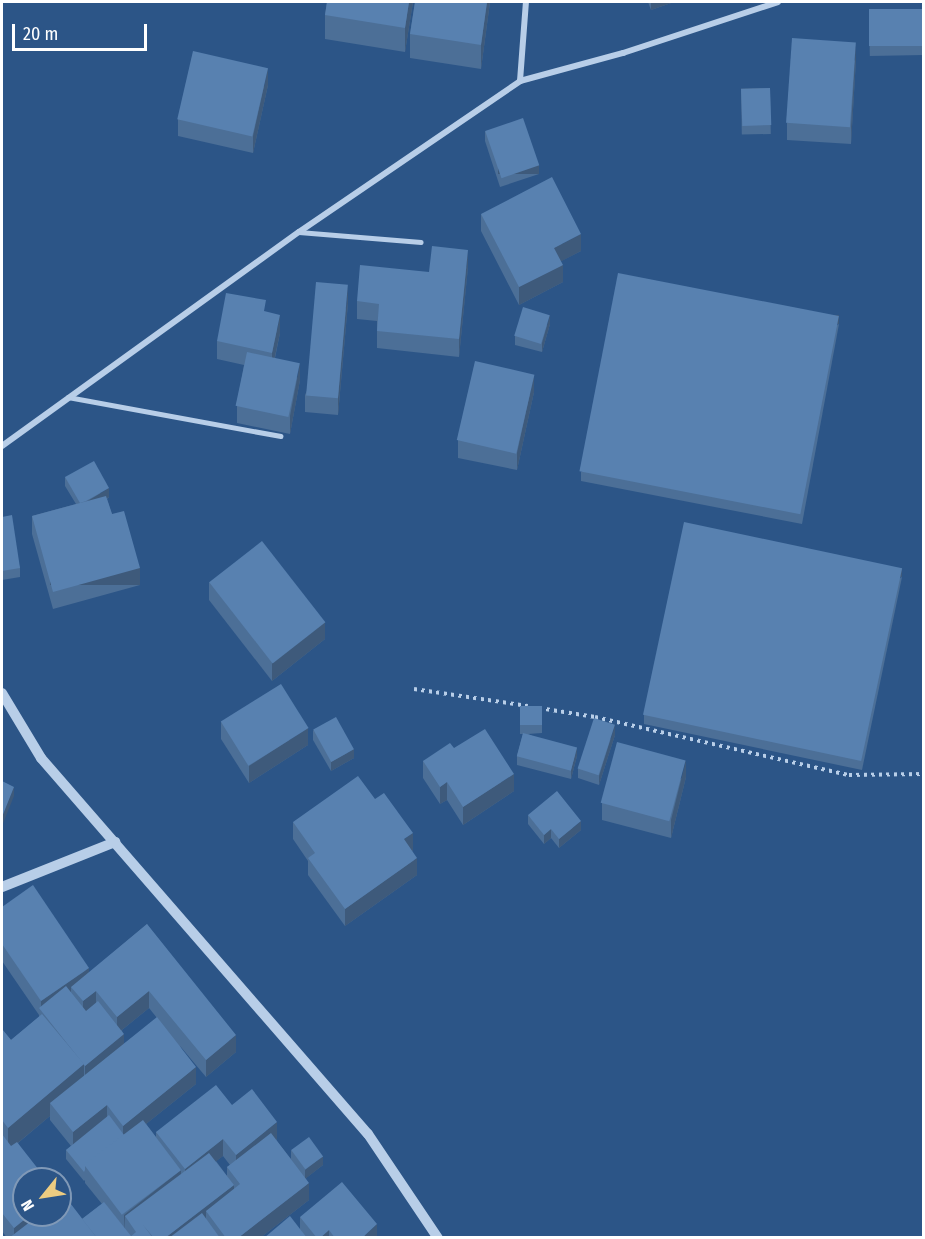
<!DOCTYPE html>
<style>
body{margin:0}
#map{position:relative;width:925px;height:1239px;overflow:hidden;background:#2c5587;font-family:"Fira Sans Condensed",sans-serif}
div>[style]{position:absolute}
.path>*{height:4px;margin-top:-2px;transform-origin:0;background:repeating-linear-gradient(90deg,#b8cee8 0 3px,transparent 0 7.5px)}
.service>*{height:4.5px;margin:-2.25px;padding:0 2.25px;transform-origin:2.25px;border-radius:2.25px;background:#b8cee8}
.minor>*{height:6px;margin:-3px;padding:0 3px;transform-origin:3px;border-radius:3px;background:#b8cee8}
.tertiary>*{height:10px;margin:-5px;padding:0 5px;transform-origin:5px;border-radius:5px;background:#b8cee8}
.wall>*{inset:0;background:#4c6f97;transform-origin:0 0}
.shaded-wall>*{inset:0;background:#3e5a7b;transform-origin:0 0}
.building>*{inset:0;background:#5881b0;transform-origin:0 0}
span{translate:-50% -50%;white-space:nowrap;text-align:center;line-height:1.15;-webkit-text-stroke:6px #2c5587;paint-order:stroke}
.frame{position:absolute;inset:0;border:3px solid #fff;pointer-events:none}
.north{position:absolute;left:12px;top:1167px;width:60px;height:60px;box-sizing:border-box;background:#2c5587;border:2px solid #8099b7;border-radius:50%;rotate:240deg;font-size:16px;font-weight:700;line-height:24px;text-align:center;color:#fff}
.north::after{content:'';display:block;margin:auto;width:21px;height:27px;background:#edcc81;clip-path:polygon(50% 0,100% 100%,50% 72%,0 100%)}
.scale{position:absolute;left:12px;top:24px;width:135px;height:27px;box-sizing:border-box;border:3px solid #fff;border-top:0;padding-left:8px;font-size:18px;line-height:21px;white-space:nowrap;color:#fff;-webkit-text-stroke:4px #2c5587;paint-order:stroke}
</style>
<div id="map">
<div class="path">
<i style="left:414px;top:689px;width:115px;rotate:8.5deg"></i>
<i style="left:539px;top:708px;width:57px;rotate:9.1deg"></i>
<i style="left:595px;top:717px;width:261px;rotate:12.9deg"></i>
<i style="left:849px;top:775px;width:75px;rotate:-0.8deg"></i>
</div>
<div class="service">
<i style="left:299px;top:232px;width:122px;rotate:4.7deg"></i>
<i style="left:68px;top:397px;width:216px;rotate:10.4deg"></i>
</div>
<div class="minor">
<i style="left:520px;top:81px;width:79px;rotate:-85.7deg"></i>
<i style="left:2px;top:446px;width:366px;rotate:-35.8deg"></i>
<i style="left:299px;top:232px;width:268px;rotate:-34.3deg"></i>
<i style="left:520px;top:81px;width:107px;rotate:-15.2deg"></i>
<i style="left:623px;top:53px;width:163px;rotate:-18.2deg"></i>
</div>
<div class="tertiary">
<i style="left:2px;top:693px;width:76px;rotate:59deg"></i>
<i style="left:41px;top:758px;width:498px;rotate:49deg"></i>
<i style="left:368px;top:1134px;width:125px;rotate:56.1deg"></i>
<i style="left:2px;top:887px;width:122px;rotate:-21.7deg"></i>
</div>
<div class="wall">
<i style="clip-path:polygon(327px 2px,413px 2px,405px 52px,325px 39px,325px 15px)"></i>
<i style="clip-path:polygon(415px 2px,490px 2px,481px 69px,410px 58px,410px 34px)"></i>
<i style="clip-path:polygon(648px 2px,674px 2px,651px 10px)"></i>
<i style="left:923px;top:9px;width:46px;height:54px;rotate:89deg"></i>
<i style="clip-path:polygon(856px 59px,851px 144px,787px 140px,787px 123px)"></i>
<i style="clip-path:polygon(268px 85px,253px 153px,178px 136px,178px 119px)"></i>
<i style="left:770px;top:88px;width:46px;height:29px;rotate:89deg"></i>
<i style="clip-path:polygon(485px 131px,539px 174px,500px 187px,485px 141px)"></i>
<i style="clip-path:polygon(481px 214px,581px 251px,561px 261px,563px 282px,519px 305px,481px 231px)"></i>
<i style="clip-path:polygon(468px 267px,459px 357px,377px 348px,377px 321px,357px 319px,357px 301px,429px 272px)"></i>
<i style="clip-path:polygon(348px 303px,338px 415px,305px 412px,305px 395px)"></i>
<i style="clip-path:polygon(266px 312px,280px 333px,275px 358px,300px 380px,290px 434px,237px 423px,237px 406px,244px 365px,217px 359px,217px 341px)"></i>
<i style="clip-path:polygon(550px 324px,542px 352px,515px 345px,515px 336px)"></i>
<i style="clip-path:polygon(839px 324px,802px 524px,581px 481px,581px 472px)"></i>
<i style="clip-path:polygon(534px 392px,517px 470px,458px 458px,458px 440px)"></i>
<i style="clip-path:polygon(65px 477px,109px 497px,107px 499px,112px 514px,140px 585px,53px 609px,32px 534px,32px 516px,76px 504px,65px 486px)"></i>
<i style="clip-path:polygon(2px 517px,20px 568px,20px 577px,2px 580px)"></i>
<i style="clip-path:polygon(902px 577px,862px 770px,644px 724px,644px 715px)"></i>
<i style="clip-path:polygon(209px 582px,325px 639px,272px 681px,209px 600px)"></i>
<i style="clip-path:polygon(520px 706px,542px 706px,542px 733px,528px 734px,577px 756px,571px 779px,517px 765px,517px 756px,523px 734px,520px 734px)"></i>
<i style="clip-path:polygon(221px 722px,308px 745px,249px 783px,221px 739px)"></i>
<i style="clip-path:polygon(313px 730px,354px 758px,331px 771px,313px 740px)"></i>
<i style="clip-path:polygon(615px 735px,599px 785px,578px 778px,578px 769px)"></i>
<i style="clip-path:polygon(454px 748px,514px 791px,463px 825px,447px 800px,440px 804px,423px 778px,423px 761px)"></i>
<i style="clip-path:polygon(686px 777px,671px 838px,602px 820px,602px 803px)"></i>
<i style="clip-path:polygon(528px 815px,581px 830px,559px 848px,551px 838px,544px 844px,528px 824px)"></i>
<i style="clip-path:polygon(293px 822px,413px 850px,412px 851px,417px 875px,345px 926px,308px 875px,308px 861px,293px 839px)"></i>
<i style="clip-path:polygon(evenodd,2px 907px,89px 973px,147px 924px,236px 1052px,206px 1077px,180px 1046px,196px 1084px,146px 1124px,156px 1137px,156px 1132px,232px 1105px,277px 1139px,276px 1140px,291px 1159px,291px 1150px,323px 1165px,306px 1178px,309px 1200px,260px 1238px,7px 1238px,2px 1231px,2px 1029px,11px 1040px,39px 1017px,39px 1015px,2px 961px,2px 907px,149px 1008px,157px 1018px,124px 1044px,122px 1030px,149px 1008px,2px 907px,50px 1116px,50px 1120px,71px 1146px,66px 1150px,66px 1159px,84px 1181px,85px 1180px,85px 1183px,102px 1204px,82px 1219px,24px 1179px,18px 1143px,50px 1116px,2px 907px,223px 1156px,230px 1165px,227px 1167px,227px 1176px,216px 1161px,223px 1156px)"></i>
<i style="clip-path:polygon(300px 1217px,377px 1238px,264px 1238px,300px 1229px)"></i>
</div>
<div class="shaded-wall">
<i style="clip-path:polygon(409px 2px,413px 2px,405px 52px,405px 28px)"></i>
<i style="clip-path:polygon(487px 2px,490px 2px,481px 69px,481px 45px)"></i>
<i style="clip-path:polygon(651px 2px,674px 2px,651px 10px)"></i>
<i style="clip-path:polygon(856px 42px,856px 59px,851px 144px,851px 127px)"></i>
<i style="clip-path:polygon(268px 68px,268px 85px,253px 153px,253px 136px)"></i>
<i style="left:539px;top:165px;width:9px;height:41px;rotate:90deg"></i>
<i style="clip-path:polygon(581px 234px,581px 251px,554px 265px,554px 248px)"></i>
<i style="clip-path:polygon(468px 250px,468px 267px,459px 357px,459px 339px)"></i>
<i style="clip-path:polygon(563px 265px,563px 282px,519px 305px,519px 287px)"></i>
<i style="clip-path:polygon(348px 285px,348px 303px,338px 415px,338px 398px)"></i>
<i style="clip-path:polygon(280px 315px,280px 333px,272px 370px,272px 353px)"></i>
<i style="clip-path:polygon(550px 315px,550px 324px,542px 352px,542px 343px)"></i>
<i style="left:839px;top:315px;width:9px;height:203px;rotate:90deg"></i>
<i style="clip-path:polygon(300px 363px,300px 380px,290px 434px,290px 416px)"></i>
<i style="clip-path:polygon(534px 375px,534px 392px,517px 470px,517px 453px)"></i>
<i style="clip-path:polygon(109px 488px,109px 497px,81px 514px,81px 505px)"></i>
<i style="left:140px;top:568px;width:17px;height:90px;rotate:90deg"></i>
<i style="left:902px;top:568px;width:9px;height:197px;rotate:90deg"></i>
<i style="clip-path:polygon(325px 622px,325px 639px,272px 681px,272px 663px)"></i>
<i style="clip-path:polygon(615px 725px,615px 735px,599px 785px,599px 776px)"></i>
<i style="clip-path:polygon(308px 728px,308px 745px,249px 783px,249px 766px)"></i>
<i style="clip-path:polygon(577px 747px,577px 756px,571px 779px,571px 770px)"></i>
<i style="clip-path:polygon(354px 749px,354px 758px,331px 771px,331px 762px)"></i>
<i style="clip-path:polygon(686px 760px,686px 777px,671px 838px,671px 820px)"></i>
<i style="clip-path:polygon(514px 774px,514px 791px,463px 825px,463px 807px)"></i>
<i style="clip-path:polygon(447px 782px,447px 800px,440px 804px,440px 787px)"></i>
<i style="clip-path:polygon(14px 787px,14px 796px,2px 826px,2px 817px)"></i>
<i style="clip-path:polygon(581px 821px,581px 830px,559px 848px,559px 839px)"></i>
<i style="clip-path:polygon(551px 829px,551px 838px,544px 844px,544px 835px)"></i>
<i style="clip-path:polygon(413px 833px,413px 850px,404px 857px,404px 839px)"></i>
<i style="clip-path:polygon(417px 858px,417px 875px,345px 926px,345px 909px)"></i>
<i style="clip-path:polygon(89px 968px,89px 985px,71px 987px,71px 998px,41px 1010px,41px 1001px)"></i>
<i style="clip-path:polygon(96px 991px,96px 1008px,83px 1019px,83px 1001px)"></i>
<i style="clip-path:polygon(149px 991px,149px 1008px,117px 1034px,117px 1017px)"></i>
<i style="clip-path:polygon(124px 1034px,124px 1051px,85px 1083px,85px 1066px)"></i>
<i style="clip-path:polygon(236px 1035px,236px 1052px,206px 1077px,206px 1060px)"></i>
<i style="clip-path:polygon(84px 1064px,84px 1088px,50px 1103px,50px 1116px,8px 1151px,8px 1128px)"></i>
<i style="clip-path:polygon(196px 1067px,196px 1084px,126px 1140px,123px 1140px,123px 1126px)"></i>
<i style="clip-path:polygon(107px 1105px,107px 1122px,73px 1149px,73px 1132px)"></i>
<i style="clip-path:polygon(277px 1122px,277px 1139px,236px 1172px,236px 1155px)"></i>
<i style="clip-path:polygon(223px 1139px,223px 1156px,185px 1186px,185px 1169px)"></i>
<i style="clip-path:polygon(323px 1156px,323px 1165px,305px 1179px,305px 1170px)"></i>
<i style="clip-path:polygon(181px 1170px,181px 1187px,125px 1216px,124px 1232px,124px 1215px)"></i>
<i style="clip-path:polygon(309px 1183px,309px 1200px,260px 1238px,238px 1238px)"></i>
<i style="clip-path:polygon(234px 1185px,234px 1202px,206px 1211px,206px 1224px,188px 1238px,165px 1238px)"></i>
<i style="clip-path:polygon(30px 1215px,52px 1215px,14px 1238px,14px 1228px)"></i>
<i style="clip-path:polygon(377px 1224px,377px 1238px,362px 1238px)"></i>
<i style="clip-path:polygon(329px 1230px,329px 1238px,320px 1238px)"></i>
</div>
<div class="building">
<i style="clip-path:polygon(327px 2px,409px 2px,405px 28px,325px 15px)"></i>
<i style="clip-path:polygon(415px 2px,487px 2px,481px 45px,410px 34px)"></i>
<i style="left:924px;top:9px;width:37px;height:55px;rotate:90deg"></i>
<i style="left:792px;top:38px;width:64px;height:85px;rotate:4deg"></i>
<i style="left:193px;top:51px;width:77px;height:70px;rotate:13deg"></i>
<i style="left:770px;top:88px;width:37px;height:29px;rotate:88deg"></i>
<i style="left:523px;top:118px;width:50px;height:40px;rotate:71deg"></i>
<i style="clip-path:polygon(552px 177px,581px 234px,554px 248px,563px 265px,519px 287px,481px 214px)"></i>
<i style="clip-path:polygon(432px 246px,468px 250px,459px 339px,377px 331px,379px 304px,357px 301px,360px 265px,429px 272px)"></i>
<i style="left:618px;top:273px;width:225px;height:202px;rotate:11deg"></i>
<i style="left:316px;top:282px;width:32px;height:114px;rotate:5deg"></i>
<i style="clip-path:polygon(226px 293px,266px 300px,264px 311px,280px 315px,272px 353px,217px 341px)"></i>
<i style="left:523px;top:307px;width:28px;height:30px;rotate:17deg"></i>
<i style="left:247px;top:352px;width:54px;height:55px;rotate:12deg"></i>
<i style="left:475px;top:361px;width:61px;height:81px;rotate:13deg"></i>
<i style="clip-path:polygon(94px 461px,109px 488px,86px 501px,80px 503px,65px 477px)"></i>
<i style="clip-path:polygon(106px 496px,112px 514px,124px 511px,140px 568px,53px 592px,32px 516px)"></i>
<i style="clip-path:polygon(12px 515px,20px 568px,2px 571px,2px 517px)"></i>
<i style="left:684px;top:522px;width:223px;height:197px;rotate:12deg"></i>
<i style="left:262px;top:541px;width:103px;height:67px;rotate:52deg"></i>
<i style="left:281px;top:684px;width:52px;height:71px;rotate:58deg"></i>
<i style="left:520px;top:706px;width:22px;height:19px"></i>
<i style="left:336px;top:717px;width:37px;height:26px;rotate:61deg"></i>
<i style="left:594px;top:718px;width:22px;height:53px;rotate:18deg"></i>
<i style="clip-path:polygon(485px 729px,514px 774px,463px 807px,447px 782px,440px 787px,423px 761px,450px 743px,454px 748px)"></i>
<i style="left:523px;top:733px;width:56px;height:24px;rotate:15deg"></i>
<i style="left:617px;top:742px;width:71px;height:63px;rotate:15deg"></i>
<i style="clip-path:polygon(358px 776px,375px 799px,384px 793px,413px 833px,404px 839px,417px 858px,345px 909px,308px 858px,315px 853px,293px 822px)"></i>
<i style="clip-path:polygon(2px 781px,14px 787px,2px 817px)"></i>
<i style="clip-path:polygon(557px 791px,581px 821px,559px 839px,551px 829px,544px 835px,528px 815px)"></i>
<i style="clip-path:polygon(33px 885px,89px 968px,41px 1001px,2px 944px,2px 907px)"></i>
<i style="clip-path:polygon(147px 924px,236px 1035px,206px 1060px,149px 991px,117px 1017px,96px 991px,83px 1001px,71px 987px)"></i>
<i style="clip-path:polygon(66px 986px,86px 1011px,98px 1001px,124px 1034px,85px 1066px,39px 1008px)"></i>
<i style="clip-path:polygon(42px 1014px,84px 1064px,8px 1128px,2px 1120px,2px 1029px,11px 1040px)"></i>
<i style="clip-path:polygon(157px 1017px,196px 1067px,123px 1126px,107px 1105px,73px 1132px,50px 1103px)"></i>
<i style="clip-path:polygon(216px 1085px,232px 1105px,252px 1089px,277px 1122px,236px 1155px,223px 1139px,185px 1169px,156px 1132px)"></i>
<i style="clip-path:polygon(109px 1115px,124px 1135px,85px 1166px,85px 1170px,84px 1172px,66px 1150px)"></i>
<i style="left:143px;top:1120px;width:63px;height:74px;rotate:53deg"></i>
<i style="clip-path:polygon(271px 1133px,309px 1183px,238px 1238px,226px 1238px,206px 1211px,240px 1184px,227px 1167px)"></i>
<i style="clip-path:polygon(2px 1134px,11px 1146px,17px 1142px,46px 1179px,24px 1179px,24px 1215px,30px 1215px,14px 1228px,2px 1213px)"></i>
<i style="left:309px;top:1137px;width:24px;height:22px;rotate:54deg"></i>
<i style="clip-path:polygon(209px 1153px,234px 1185px,165px 1238px,154px 1238px,143px 1225px,153px 1238px,129px 1238px,136px 1232px,125px 1216px)"></i>
<i style="clip-path:polygon(342px 1182px,377px 1224px,362px 1238px,335px 1238px,329px 1230px,320px 1238px,317px 1238px,300px 1217px)"></i>
<i style="clip-path:polygon(64px 1195px,97px 1238px,9px 1238px,39px 1215px,60px 1215px,60px 1199px)"></i>
<i style="clip-path:polygon(104px 1202px,131px 1236px,129px 1238px,97px 1238px,82px 1219px)"></i>
<i style="clip-path:polygon(202px 1213px,220px 1238px,169px 1238px)"></i>
<i style="clip-path:polygon(290px 1216px,307px 1238px,264px 1238px)"></i>
</div>
<div class="frame"></div>
<div class="north">N</div>
<div class="scale">20 m</div>
</div>
